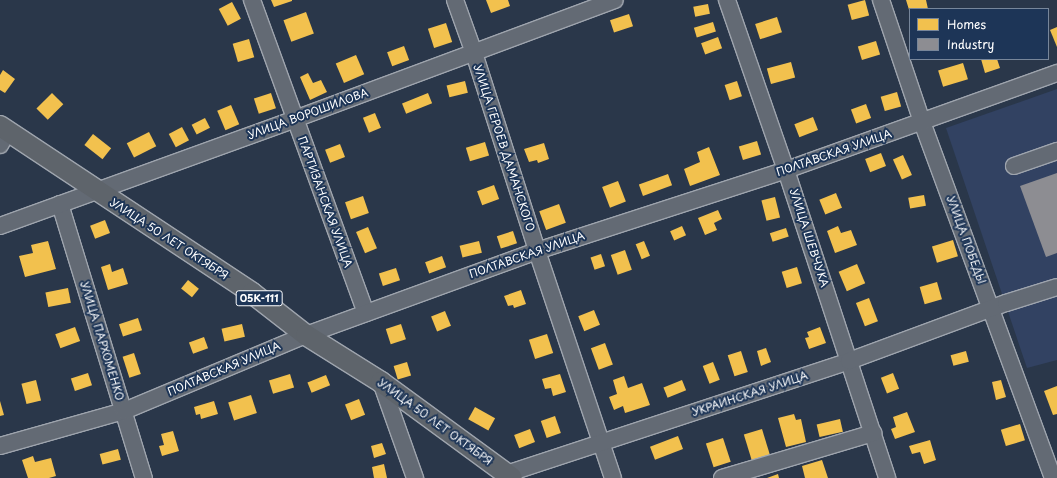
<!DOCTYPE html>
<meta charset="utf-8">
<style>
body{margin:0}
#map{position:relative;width:1057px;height:478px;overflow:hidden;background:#2a374a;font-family:"Playpen Sans",sans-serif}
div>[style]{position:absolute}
.built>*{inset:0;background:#324262}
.homes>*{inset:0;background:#f2c14e;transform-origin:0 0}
.industry>*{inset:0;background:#8d8d92}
.roads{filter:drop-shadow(1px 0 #9fa5ae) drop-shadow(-1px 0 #9fa5ae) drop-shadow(0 1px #9fa5ae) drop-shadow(0 -1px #9fa5ae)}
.minor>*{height:16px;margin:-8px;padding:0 8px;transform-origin:8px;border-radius:8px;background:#636a74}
.major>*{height:20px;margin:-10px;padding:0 10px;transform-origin:10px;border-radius:10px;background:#5e646b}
span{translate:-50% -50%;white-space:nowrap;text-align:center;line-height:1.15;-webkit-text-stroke:4px #1d3557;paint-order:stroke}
.shield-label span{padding:1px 3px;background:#1d3557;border:1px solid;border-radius:3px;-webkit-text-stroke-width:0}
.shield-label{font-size:10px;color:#fff;font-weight:700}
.street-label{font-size:11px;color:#fff}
.legend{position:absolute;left:909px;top:8px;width:140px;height:52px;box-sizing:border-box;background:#1d3557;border:1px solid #77869a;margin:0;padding:5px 7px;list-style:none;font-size:12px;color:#fff}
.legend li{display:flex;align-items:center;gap:8px;height:20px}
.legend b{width:20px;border:1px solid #77869a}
</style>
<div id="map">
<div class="built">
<i style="clip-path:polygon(1057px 89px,1057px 360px,1027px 368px,946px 128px)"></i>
</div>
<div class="homes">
<i style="clip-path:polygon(271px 0,292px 0,292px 1px,274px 7px)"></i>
<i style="clip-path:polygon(486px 0,508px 0,510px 6px,491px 13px)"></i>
<i style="left:865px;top:0;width:16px;height:18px;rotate:75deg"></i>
<i style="clip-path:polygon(906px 0,926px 0,928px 9px,910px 9px,910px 13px)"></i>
<i style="left:232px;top:2px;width:19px;height:15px;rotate:62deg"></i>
<i style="left:708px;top:4px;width:10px;height:15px;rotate:79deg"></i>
<i style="left:306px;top:12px;width:23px;height:24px;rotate:70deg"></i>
<i style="left:629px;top:14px;width:13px;height:20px;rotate:72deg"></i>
<i style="left:777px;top:17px;width:16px;height:23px;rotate:72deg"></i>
<i style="left:713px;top:22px;width:10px;height:20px;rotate:73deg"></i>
<i style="left:446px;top:23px;width:20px;height:19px;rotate:72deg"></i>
<i style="clip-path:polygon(1057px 27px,1057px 47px,1050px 30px)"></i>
<i style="left:718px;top:37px;width:12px;height:18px;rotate:70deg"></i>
<i style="left:249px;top:39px;width:19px;height:17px;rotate:74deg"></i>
<i style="left:876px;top:41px;width:14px;height:19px;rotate:73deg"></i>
<i style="left:404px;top:46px;width:15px;height:18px;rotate:70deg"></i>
<i style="left:356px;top:55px;width:21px;height:22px;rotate:67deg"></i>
<i style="clip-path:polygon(981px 59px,997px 59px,1000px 68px,985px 73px)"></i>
<i style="left:791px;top:62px;width:16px;height:25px;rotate:75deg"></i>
<i style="left:963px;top:63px;width:17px;height:26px;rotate:73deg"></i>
<i style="clip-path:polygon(3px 70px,15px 79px,5px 93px,0 90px,0 75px)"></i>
<i style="clip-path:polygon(308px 73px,313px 83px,321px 80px,327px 92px,310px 100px,300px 77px)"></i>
<i style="left:465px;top:81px;width:12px;height:19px;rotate:76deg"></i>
<i style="left:737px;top:81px;width:16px;height:13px;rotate:72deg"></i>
<i style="left:897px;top:92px;width:15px;height:17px;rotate:74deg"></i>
<i style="left:52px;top:93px;width:16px;height:22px;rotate:45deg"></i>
<i style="left:271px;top:93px;width:16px;height:18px;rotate:72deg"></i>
<i style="left:428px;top:93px;width:11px;height:28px;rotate:68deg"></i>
<i style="left:866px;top:104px;width:15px;height:16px;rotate:70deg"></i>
<i style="left:231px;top:105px;width:21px;height:15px;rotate:67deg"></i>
<i style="left:375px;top:113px;width:16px;height:13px;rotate:68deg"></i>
<i style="left:813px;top:117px;width:14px;height:20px;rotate:69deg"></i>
<i style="left:205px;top:118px;width:11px;height:15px;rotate:63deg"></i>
<i style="left:182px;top:127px;width:15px;height:15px;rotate:62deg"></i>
<i style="left:149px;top:132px;width:16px;height:25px;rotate:63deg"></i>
<i style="left:93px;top:134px;width:23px;height:14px;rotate:38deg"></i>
<i style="left:757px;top:141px;width:14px;height:19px;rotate:73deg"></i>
<i style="left:485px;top:142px;width:14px;height:20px;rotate:73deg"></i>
<i style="clip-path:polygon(544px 143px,549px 159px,538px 163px,537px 160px,529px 162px,524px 149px)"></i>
<i style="left:340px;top:144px;width:14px;height:16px;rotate:69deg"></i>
<i style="clip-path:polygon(709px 147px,720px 175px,690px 186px,684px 169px,700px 162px,697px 152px)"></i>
<i style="left:881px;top:153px;width:14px;height:17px;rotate:69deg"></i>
<i style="left:903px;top:155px;width:22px;height:11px;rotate:66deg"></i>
<i style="left:668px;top:174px;width:12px;height:31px;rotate:70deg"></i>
<i style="left:618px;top:181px;width:22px;height:17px;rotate:69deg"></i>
<i style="left:494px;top:185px;width:15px;height:18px;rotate:70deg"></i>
<i style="left:836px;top:193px;width:16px;height:18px;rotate:68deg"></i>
<i style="left:924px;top:195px;width:11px;height:16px;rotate:80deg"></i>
<i style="left:363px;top:196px;width:18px;height:19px;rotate:71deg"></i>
<i style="left:775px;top:197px;width:21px;height:14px;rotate:76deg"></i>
<i style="left:559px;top:204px;width:20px;height:21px;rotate:70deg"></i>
<i style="clip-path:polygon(718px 210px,722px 219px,714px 223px,717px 230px,705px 235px,698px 218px)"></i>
<i style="left:105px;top:220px;width:14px;height:16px;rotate:69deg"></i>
<i style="left:682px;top:226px;width:10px;height:13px;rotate:66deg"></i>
<i style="clip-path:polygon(838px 226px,841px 233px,851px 230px,857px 245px,835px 253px,827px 231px)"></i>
<i style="left:368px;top:227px;width:23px;height:13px;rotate:67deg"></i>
<i style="left:786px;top:228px;width:9px;height:17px;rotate:72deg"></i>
<i style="left:513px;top:231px;width:13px;height:17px;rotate:72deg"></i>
<i style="left:953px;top:240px;width:17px;height:22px;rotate:73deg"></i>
<i style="clip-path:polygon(48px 241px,56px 269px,25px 277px,19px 256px,33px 253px,31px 245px)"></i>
<i style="left:479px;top:241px;width:12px;height:20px;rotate:76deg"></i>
<i style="left:644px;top:241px;width:16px;height:9px;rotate:68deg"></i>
<i style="left:625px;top:250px;width:21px;height:15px;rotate:71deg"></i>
<i style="left:601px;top:254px;width:13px;height:11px;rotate:72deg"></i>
<i style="left:442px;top:256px;width:12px;height:18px;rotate:70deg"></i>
<i style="clip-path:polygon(110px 264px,112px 272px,123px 268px,128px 284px,108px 290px,101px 267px)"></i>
<i style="left:857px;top:264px;width:21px;height:20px;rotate:67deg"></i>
<i style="left:797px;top:267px;width:17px;height:16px;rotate:73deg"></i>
<i style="left:396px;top:268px;width:13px;height:18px;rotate:72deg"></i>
<i style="left:188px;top:280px;width:14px;height:11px;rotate:39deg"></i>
<i style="left:937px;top:282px;width:18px;height:18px;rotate:74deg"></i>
<i style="left:68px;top:288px;width:15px;height:23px;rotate:79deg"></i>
<i style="clip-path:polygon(521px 290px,526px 304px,514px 308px,513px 305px,508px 306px,504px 296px)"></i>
<i style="left:869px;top:298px;width:25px;height:14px;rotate:69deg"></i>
<i style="left:594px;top:310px;width:16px;height:17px;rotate:68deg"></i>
<i style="left:445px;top:311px;width:16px;height:15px;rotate:68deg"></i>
<i style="left:138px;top:318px;width:13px;height:20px;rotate:72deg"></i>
<i style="left:242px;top:324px;width:13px;height:21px;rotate:77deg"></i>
<i style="left:401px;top:324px;width:16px;height:16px;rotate:72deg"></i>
<i style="left:75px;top:327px;width:15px;height:21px;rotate:70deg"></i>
<i style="clip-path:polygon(820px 327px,826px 343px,809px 349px,805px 338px,809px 337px,807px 332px)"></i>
<i style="left:547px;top:334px;width:20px;height:19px;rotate:72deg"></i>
<i style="left:204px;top:337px;width:12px;height:16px;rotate:70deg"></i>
<i style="left:605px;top:343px;width:23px;height:15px;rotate:70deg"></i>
<i style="clip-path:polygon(766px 348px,771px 362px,761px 366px,757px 351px)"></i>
<i style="left:741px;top:351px;width:22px;height:14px;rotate:72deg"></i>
<i style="left:966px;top:351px;width:11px;height:16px;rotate:75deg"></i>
<i style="left:134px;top:353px;width:22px;height:12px;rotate:72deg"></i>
<i style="left:407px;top:362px;width:14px;height:14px;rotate:73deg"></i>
<i style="left:713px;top:362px;width:19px;height:11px;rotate:69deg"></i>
<i style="left:88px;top:373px;width:13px;height:18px;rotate:72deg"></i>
<i style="left:893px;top:373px;width:17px;height:13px;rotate:69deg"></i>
<i style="left:290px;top:374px;width:14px;height:22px;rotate:73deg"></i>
<i style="clip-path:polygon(560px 374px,566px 392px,553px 396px,551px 388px,545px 389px,542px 379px)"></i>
<i style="left:326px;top:375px;width:11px;height:20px;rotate:68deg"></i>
<i style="clip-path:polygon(624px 376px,628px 388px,642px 383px,650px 405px,625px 413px,623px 406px,614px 410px,609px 397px,617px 394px,613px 380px)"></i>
<i style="left:36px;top:380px;width:21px;height:15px;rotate:76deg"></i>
<i style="left:682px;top:380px;width:11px;height:20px;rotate:68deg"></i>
<i style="clip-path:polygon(1001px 380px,1006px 397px,996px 400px,992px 382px)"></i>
<i style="clip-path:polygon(1057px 386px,1057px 414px,1053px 415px,1044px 391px)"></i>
<i style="left:251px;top:395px;width:19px;height:24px;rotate:72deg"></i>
<i style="left:359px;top:399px;width:17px;height:15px;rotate:69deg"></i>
<i style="clip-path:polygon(0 401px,4px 415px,0 416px)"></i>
<i style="clip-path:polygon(214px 401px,218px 414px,201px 419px,200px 414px,196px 415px,194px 407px)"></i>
<i style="left:475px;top:407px;width:23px;height:14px;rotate:29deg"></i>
<i style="clip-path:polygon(907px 412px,915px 432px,895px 439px,891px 429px,896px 427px,893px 417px)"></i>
<i style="clip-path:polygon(794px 414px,796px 420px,801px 419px,806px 442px,786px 447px,778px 418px)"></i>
<i style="left:555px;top:416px;width:18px;height:15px;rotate:71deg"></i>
<i style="left:840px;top:419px;width:13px;height:24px;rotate:77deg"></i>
<i style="left:1020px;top:424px;width:17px;height:20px;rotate:73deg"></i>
<i style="left:530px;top:429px;width:14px;height:17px;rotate:69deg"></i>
<i style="left:762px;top:429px;width:28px;height:19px;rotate:73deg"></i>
<i style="clip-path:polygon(173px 431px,179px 451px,162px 456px,159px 446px,164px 445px,161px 434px)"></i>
<i style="left:678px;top:436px;width:14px;height:30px;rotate:69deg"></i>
<i style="left:723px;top:438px;width:25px;height:18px;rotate:72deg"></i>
<i style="clip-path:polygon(930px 440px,936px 460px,924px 464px,920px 452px,912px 454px,909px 446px)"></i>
<i style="clip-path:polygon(382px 443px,386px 454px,374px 458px,371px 446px)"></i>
<i style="left:118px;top:449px;width:11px;height:19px;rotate:75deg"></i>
<i style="clip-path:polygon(33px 456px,35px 462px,51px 458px,56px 476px,49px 478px,28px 478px,22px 460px)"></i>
<i style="clip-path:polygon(822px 460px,828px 478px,805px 478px,802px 466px)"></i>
<i style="clip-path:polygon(384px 464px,387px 478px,374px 478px,372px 467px)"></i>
<i style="clip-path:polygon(778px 474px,779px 478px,767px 478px)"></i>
</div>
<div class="industry">
<i style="clip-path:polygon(1057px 173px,1057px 253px,1046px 257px,1020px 186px)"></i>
</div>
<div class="roads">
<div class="minor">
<i style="left:252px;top:0;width:333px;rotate:70deg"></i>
<i style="left:455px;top:0;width:56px;rotate:70.3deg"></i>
<i style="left:474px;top:53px;width:208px;rotate:72.3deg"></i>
<i style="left:537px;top:251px;width:239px;rotate:71.5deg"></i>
<i style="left:727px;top:0;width:180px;rotate:70.9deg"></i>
<i style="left:786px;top:170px;width:324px;rotate:71.8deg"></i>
<i style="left:881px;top:0;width:129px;rotate:71.4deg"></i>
<i style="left:922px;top:122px;width:379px;rotate:69.8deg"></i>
<i style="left:0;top:145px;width:16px;rotate:-60deg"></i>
<i style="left:1014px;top:166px;width:46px;rotate:-19.2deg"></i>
<i style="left:60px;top:204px;width:287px;rotate:73deg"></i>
<i style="left:0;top:226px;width:314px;rotate:-19.9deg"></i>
<i style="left:295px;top:119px;width:341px;rotate:-20.4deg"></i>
<i style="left:381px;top:382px;width:102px;rotate:70.5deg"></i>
<i style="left:0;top:446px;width:129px;rotate:-15.8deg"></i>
<i style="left:124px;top:411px;width:197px;rotate:-22.7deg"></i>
<i style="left:306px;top:335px;width:246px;rotate:-20deg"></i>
<i style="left:537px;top:251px;width:262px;rotate:-18deg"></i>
<i style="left:786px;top:170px;width:288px;rotate:-19.7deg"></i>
<i style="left:506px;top:474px;width:361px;rotate:-18.2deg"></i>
<i style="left:849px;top:361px;width:167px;rotate:-20.3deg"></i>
<i style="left:1006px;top:303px;width:53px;rotate:-17.4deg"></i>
<i style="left:722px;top:478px;width:158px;rotate:-16.6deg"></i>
</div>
<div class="major">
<i style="left:0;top:126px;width:302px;rotate:33.5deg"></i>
<i style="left:252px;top:293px;width:68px;rotate:37.9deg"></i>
<i style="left:306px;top:335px;width:89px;rotate:32.1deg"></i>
<i style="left:381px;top:382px;width:162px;rotate:36.2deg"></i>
</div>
</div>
<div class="shield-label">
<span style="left:259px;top:298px">05К-111</span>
</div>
<div class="street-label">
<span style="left:308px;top:114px;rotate:-20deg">УЛИЦА ВОРОШИЛОВА</span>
<span style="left:504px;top:148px;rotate:72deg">УЛИЦА ГЕРОЕВ ДАМАНСКОГО</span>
<span style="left:834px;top:153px;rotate:-19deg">ПОЛТАВСКАЯ УЛИЦА</span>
<span style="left:325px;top:202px;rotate:70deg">ПАРТИЗАНСКАЯ УЛИЦА</span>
<span style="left:809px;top:238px;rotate:72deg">УЛИЦА ШЕВЧУКА</span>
<span style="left:169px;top:239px;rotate:33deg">УЛИЦА 50 ЛЕТ ОКТЯБРЯ</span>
<span style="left:966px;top:240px;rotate:70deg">УЛИЦА ПОБЕДЫ</span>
<span style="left:527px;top:255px;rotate:-19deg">ПОЛТАВСКАЯ УЛИЦА</span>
<span style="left:102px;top:341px;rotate:73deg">УЛИЦА ПАРХОМЕНКО</span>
<span style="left:224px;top:369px;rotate:-23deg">ПОЛТАВСКАЯ УЛИЦА</span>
<span style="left:750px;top:394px;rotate:-18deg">УКРАИНСКАЯ УЛИЦА</span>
<span style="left:435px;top:422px;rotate:36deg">УЛИЦА 50 ЛЕТ ОКТЯБРЯ</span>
</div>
<ul class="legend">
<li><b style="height:11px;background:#f2c14e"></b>Homes</li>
<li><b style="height:11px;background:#8d8d92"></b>Industry</li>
</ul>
</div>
